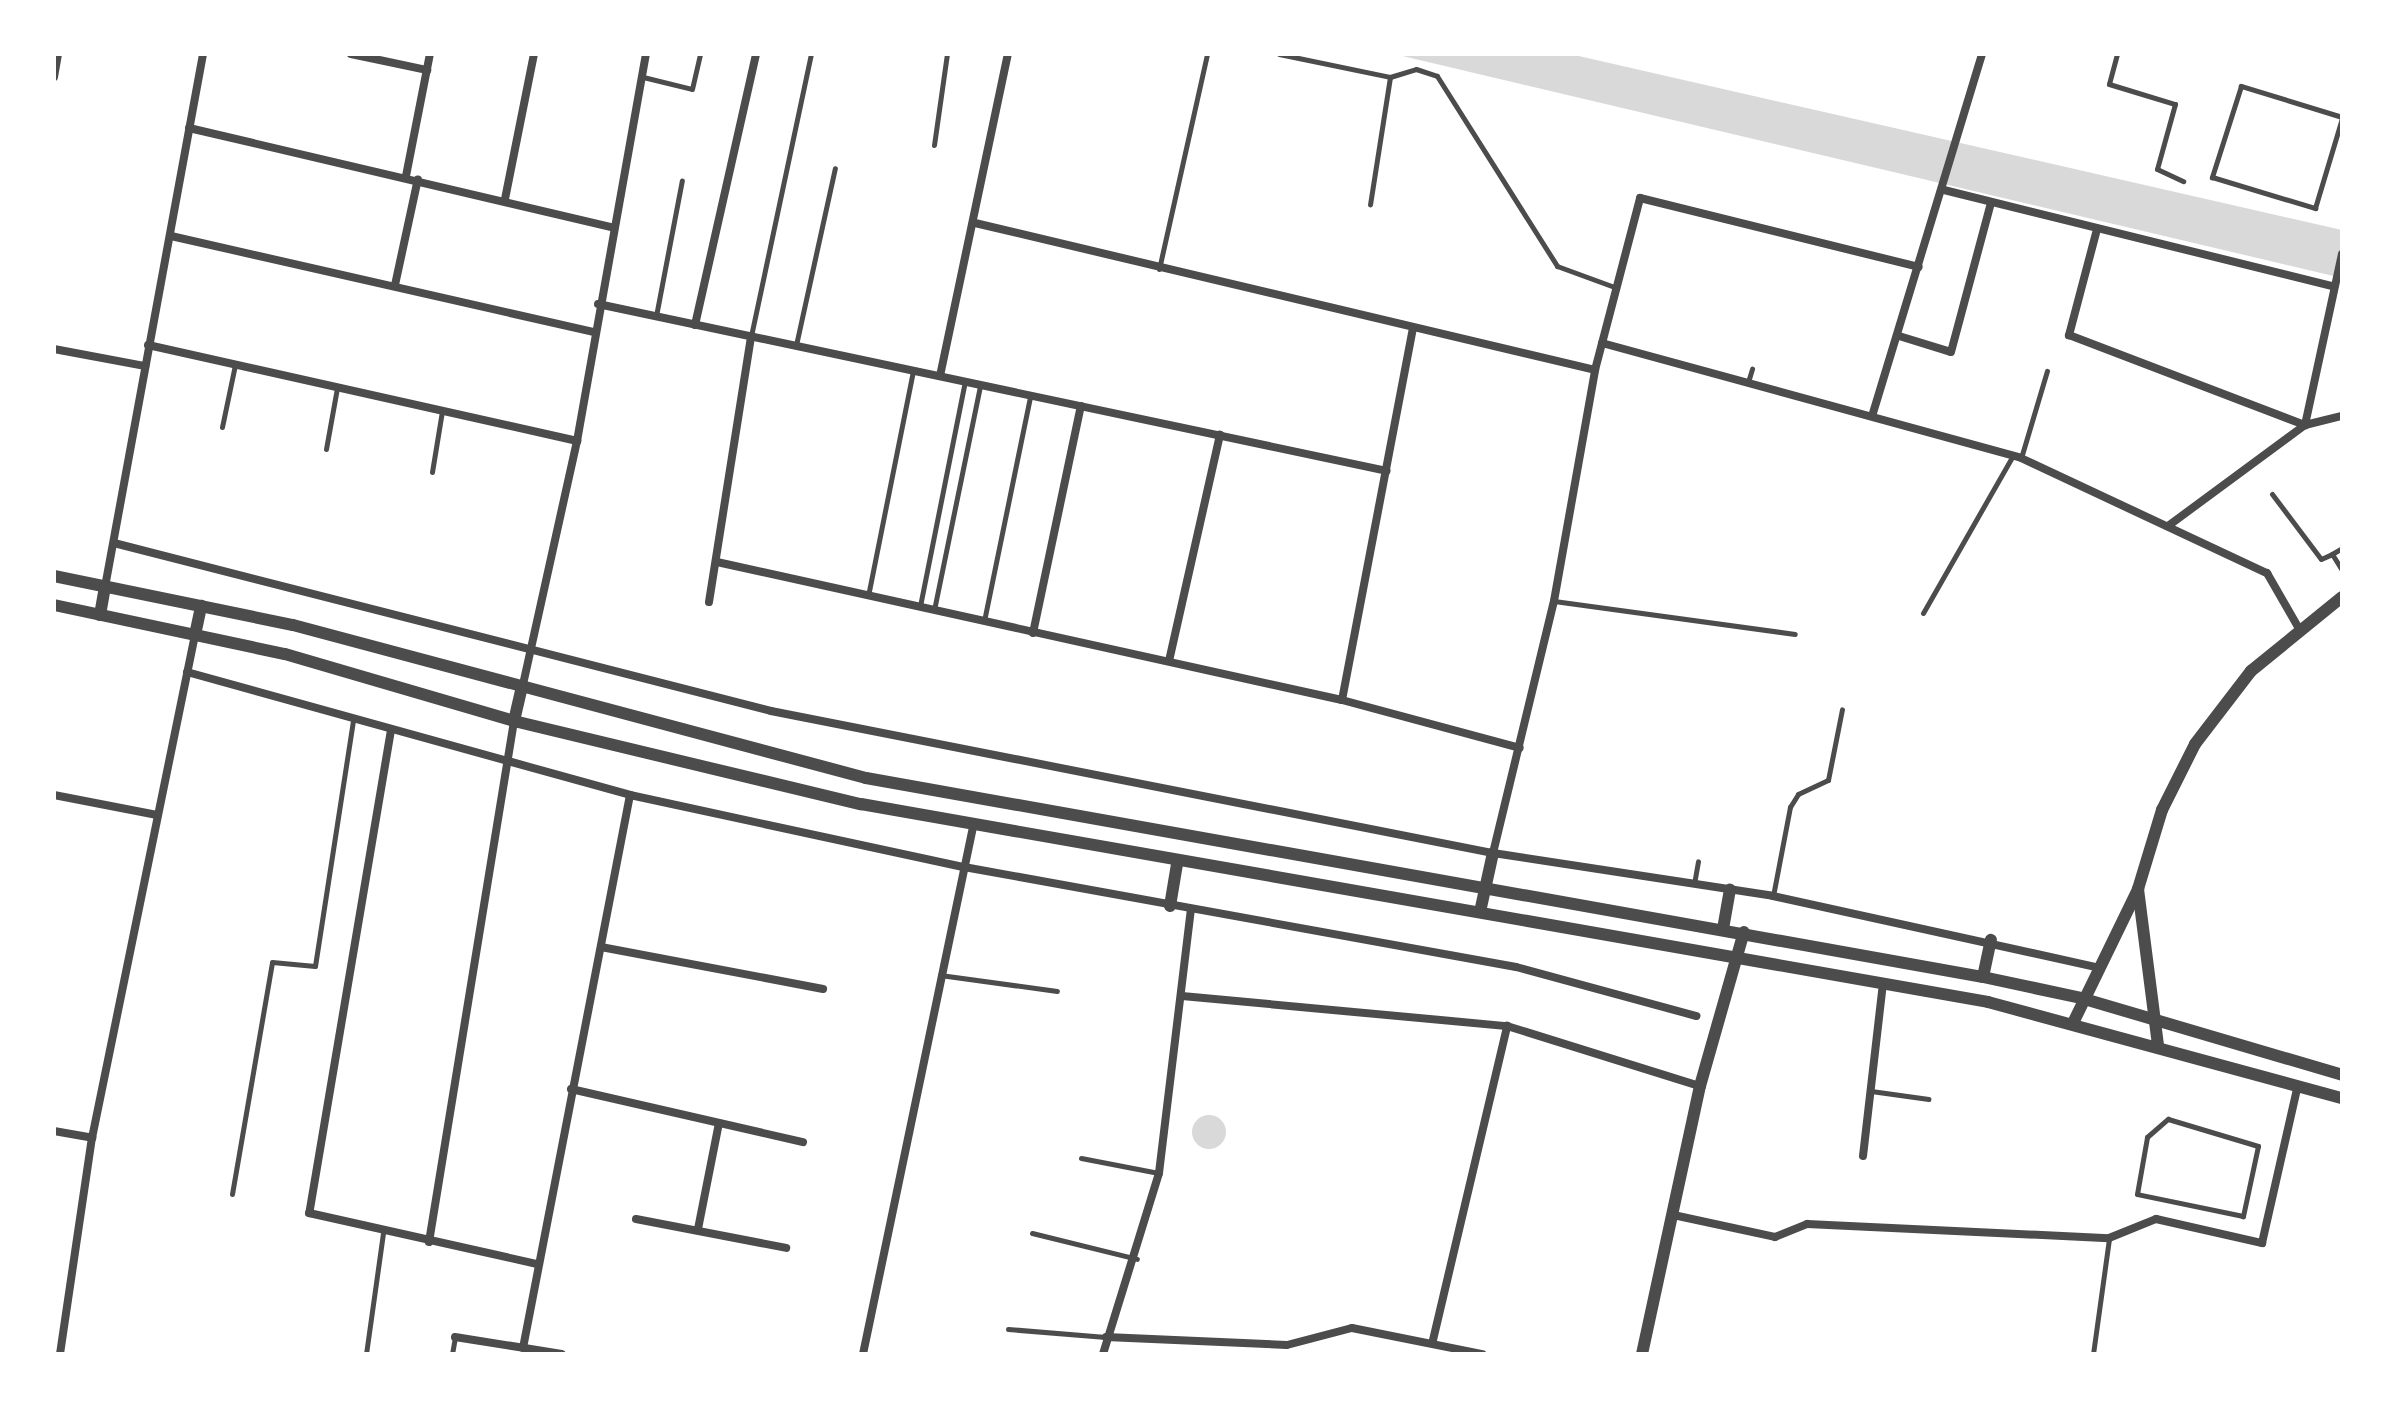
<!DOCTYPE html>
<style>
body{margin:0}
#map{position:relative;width:2396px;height:1408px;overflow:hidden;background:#fff;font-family:Manrope,sans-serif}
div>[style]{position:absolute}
.water>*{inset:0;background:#d9d9d9}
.round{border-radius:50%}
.service>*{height:5px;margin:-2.5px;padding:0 2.5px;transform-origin:2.5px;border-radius:2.5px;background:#4c4c4c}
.minor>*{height:8px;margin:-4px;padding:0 4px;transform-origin:4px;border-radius:4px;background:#4c4c4c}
.tertiary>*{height:12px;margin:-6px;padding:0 6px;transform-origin:6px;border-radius:6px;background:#4c4c4c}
span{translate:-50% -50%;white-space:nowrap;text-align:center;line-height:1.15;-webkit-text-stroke:7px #fff;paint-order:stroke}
.frame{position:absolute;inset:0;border:56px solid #fff;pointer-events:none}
</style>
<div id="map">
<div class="water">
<i style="clip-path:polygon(1394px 54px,1570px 54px,2342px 230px,2342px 278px)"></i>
<i class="round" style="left:1192px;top:1115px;width:34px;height:34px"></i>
</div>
<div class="service">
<i style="left:1279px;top:54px;width:113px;rotate:11.7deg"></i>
<i style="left:1390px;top:77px;width:129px;rotate:98.9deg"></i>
<i style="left:2117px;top:54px;width:31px;rotate:105deg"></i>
<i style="left:2109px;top:84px;width:69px;rotate:16.9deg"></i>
<i style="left:2175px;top:104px;width:67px;rotate:105.5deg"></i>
<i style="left:2157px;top:169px;width:29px;rotate:25deg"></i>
<i style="left:643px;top:77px;width:50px;rotate:13.8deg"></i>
<i style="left:692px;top:89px;width:36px;rotate:-77deg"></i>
<i style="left:1390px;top:77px;width:27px;rotate:-17deg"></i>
<i style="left:1416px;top:69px;width:22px;rotate:18deg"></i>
<i style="left:1437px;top:76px;width:225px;rotate:57.7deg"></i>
<i style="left:1557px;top:266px;width:64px;rotate:20.1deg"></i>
<i style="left:2342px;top:117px;width:106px;rotate:-162.9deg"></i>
<i style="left:2241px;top:86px;width:96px;rotate:107.7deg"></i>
<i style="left:2212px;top:177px;width:108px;rotate:16.8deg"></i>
<i style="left:2315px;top:208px;width:94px;rotate:-73.3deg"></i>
<i style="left:934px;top:145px;width:92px;rotate:-81.9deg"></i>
<i style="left:1159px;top:269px;width:220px;rotate:-77.4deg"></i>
<i style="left:656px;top:316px;width:138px;rotate:-79.2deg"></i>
<i style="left:751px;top:336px;width:288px;rotate:-78deg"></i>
<i style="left:796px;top:345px;width:181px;rotate:-77.6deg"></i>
<i style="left:1748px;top:382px;width:14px;rotate:-73deg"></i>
<i style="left:222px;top:427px;width:63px;rotate:-78.2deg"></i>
<i style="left:326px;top:449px;width:62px;rotate:-79.8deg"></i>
<i style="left:2021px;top:458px;width:91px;rotate:-73.4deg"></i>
<i style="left:432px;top:472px;width:62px;rotate:-80.7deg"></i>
<i style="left:2272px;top:494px;width:81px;rotate:53deg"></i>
<i style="left:2321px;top:559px;width:12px;rotate:-24deg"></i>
<i style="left:2332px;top:554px;width:19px;rotate:58deg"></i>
<i style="left:2332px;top:554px;width:12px;rotate:-31deg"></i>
<i style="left:868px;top:596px;width:229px;rotate:-78.7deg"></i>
<i style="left:1554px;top:601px;width:243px;rotate:7.8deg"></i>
<i style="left:920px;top:606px;width:229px;rotate:-78.7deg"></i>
<i style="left:934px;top:610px;width:230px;rotate:-78.4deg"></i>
<i style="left:1923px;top:613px;width:180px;rotate:-60.3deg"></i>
<i style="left:984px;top:621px;width:230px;rotate:-78.4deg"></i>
<i style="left:1694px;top:884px;width:23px;rotate:-80deg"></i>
<i style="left:1773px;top:896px;width:91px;rotate:-79.2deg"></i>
<i style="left:1790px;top:807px;width:15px;rotate:-58deg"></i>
<i style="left:1798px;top:794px;width:33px;rotate:-25deg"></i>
<i style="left:1828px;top:780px;width:72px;rotate:-78.8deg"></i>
<i style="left:940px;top:975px;width:118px;rotate:7.8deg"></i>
<i style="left:1871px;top:1091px;width:58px;rotate:8deg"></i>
<i style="left:2168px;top:1119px;width:94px;rotate:16.7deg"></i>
<i style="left:2258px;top:1146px;width:72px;rotate:102.1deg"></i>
<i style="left:2243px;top:1216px;width:108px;rotate:-168.3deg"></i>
<i style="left:2137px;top:1194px;width:58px;rotate:-80deg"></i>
<i style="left:2147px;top:1137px;width:28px;rotate:-41deg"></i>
<i style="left:1081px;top:1158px;width:79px;rotate:10.9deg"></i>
<i style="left:232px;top:1194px;width:235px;rotate:-80.2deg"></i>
<i style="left:272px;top:962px;width:43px;rotate:5.3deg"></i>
<i style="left:315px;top:966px;width:248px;rotate:-81.2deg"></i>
<i style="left:1032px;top:1233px;width:108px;rotate:13.9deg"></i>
<i style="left:1008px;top:1329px;width:98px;rotate:4.7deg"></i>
<i style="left:366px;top:1354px;width:122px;rotate:-82deg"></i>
<i style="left:452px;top:1354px;width:17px;rotate:-80deg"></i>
<i style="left:2093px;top:1354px;width:117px;rotate:-82.1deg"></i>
</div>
<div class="minor">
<i style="left:351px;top:54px;width:78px;rotate:11.9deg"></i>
<i style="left:54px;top:77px;width:23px;rotate:-80deg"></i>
<i style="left:189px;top:128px;width:437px;rotate:13.2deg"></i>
<i style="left:406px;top:176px;width:124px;rotate:-78.9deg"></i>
<i style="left:1944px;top:190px;width:399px;rotate:13.9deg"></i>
<i style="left:505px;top:199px;width:148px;rotate:-78.7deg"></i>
<i style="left:975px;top:223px;width:637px;rotate:13.34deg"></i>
<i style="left:2096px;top:233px;width:106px;rotate:104.8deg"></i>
<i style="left:2069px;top:335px;width:253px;rotate:20.9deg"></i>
<i style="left:2305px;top:425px;width:38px;rotate:-14deg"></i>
<i style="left:171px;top:236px;width:434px;rotate:12.8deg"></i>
<i style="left:395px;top:285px;width:108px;rotate:-77.8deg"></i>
<i style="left:598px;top:304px;width:806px;rotate:11.95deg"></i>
<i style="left:695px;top:325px;width:278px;rotate:-77.3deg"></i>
<i style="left:1899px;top:336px;width:54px;rotate:17.1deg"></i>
<i style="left:1951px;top:352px;width:154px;rotate:-75deg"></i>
<i style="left:1602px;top:343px;width:434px;rotate:15.3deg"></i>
<i style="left:2021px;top:458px;width:272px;rotate:25.1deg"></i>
<i style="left:2267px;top:573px;width:62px;rotate:60.1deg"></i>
<i style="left:148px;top:345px;width:440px;rotate:12.6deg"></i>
<i style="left:54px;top:349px;width:93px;rotate:10.6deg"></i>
<i style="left:940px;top:376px;width:329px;rotate:-78.1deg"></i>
<i style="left:1873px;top:413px;width:375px;rotate:-73.1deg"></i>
<i style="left:2168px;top:526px;width:170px;rotate:-36.4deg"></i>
<i style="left:2305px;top:425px;width:175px;rotate:-77.8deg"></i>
<i style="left:114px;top:543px;width:678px;rotate:14.34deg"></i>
<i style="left:771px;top:711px;width:736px;rotate:11.13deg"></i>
<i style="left:1493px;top:853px;width:283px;rotate:8.7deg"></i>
<i style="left:1773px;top:896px;width:332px;rotate:12.4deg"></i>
<i style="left:717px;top:562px;width:640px;rotate:12.45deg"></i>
<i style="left:1342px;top:700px;width:184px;rotate:15.1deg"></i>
<i style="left:105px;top:587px;width:542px;rotate:-79.58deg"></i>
<i style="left:709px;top:602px;width:269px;rotate:-81deg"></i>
<i style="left:1033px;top:633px;width:232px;rotate:-78.1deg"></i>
<i style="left:1169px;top:661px;width:232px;rotate:-77.3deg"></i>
<i style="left:187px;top:672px;width:460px;rotate:15.5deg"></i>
<i style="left:630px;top:795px;width:342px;rotate:12.2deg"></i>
<i style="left:964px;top:867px;width:561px;rotate:10.27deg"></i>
<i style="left:1516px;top:967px;width:187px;rotate:15.2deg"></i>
<i style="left:522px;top:689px;width:254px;rotate:-77.5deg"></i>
<i style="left:577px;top:441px;width:393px;rotate:-79.9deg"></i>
<i style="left:1342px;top:700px;width:378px;rotate:-79.2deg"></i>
<i style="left:391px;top:730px;width:490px;rotate:99.6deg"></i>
<i style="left:309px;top:1213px;width:234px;rotate:12.6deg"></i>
<i style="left:54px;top:795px;width:105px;rotate:11deg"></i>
<i style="left:1493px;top:853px;width:259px;rotate:-76.4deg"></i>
<i style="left:1554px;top:601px;width:235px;rotate:-79.9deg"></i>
<i style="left:1595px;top:370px;width:178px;rotate:-75.3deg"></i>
<i style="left:1640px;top:198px;width:287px;rotate:13.9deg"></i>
<i style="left:601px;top:947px;width:226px;rotate:10.7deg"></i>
<i style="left:1182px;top:996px;width:326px;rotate:5.3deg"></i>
<i style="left:1507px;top:1026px;width:202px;rotate:17.3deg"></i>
<i style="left:571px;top:1089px;width:238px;rotate:12.9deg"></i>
<i style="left:54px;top:1131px;width:39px;rotate:10deg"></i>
<i style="left:1863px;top:1156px;width:174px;rotate:-83.4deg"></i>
<i style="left:1678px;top:1216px;width:99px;rotate:12.2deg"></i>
<i style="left:1775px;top:1237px;width:35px;rotate:-22deg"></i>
<i style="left:1807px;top:1224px;width:302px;rotate:2.7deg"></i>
<i style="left:2109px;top:1238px;width:51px;rotate:-22deg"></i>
<i style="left:2156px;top:1219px;width:109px;rotate:12.8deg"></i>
<i style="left:2262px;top:1243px;width:162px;rotate:-77.2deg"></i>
<i style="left:636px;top:1219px;width:153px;rotate:10.9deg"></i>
<i style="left:698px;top:1229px;width:108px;rotate:-78.8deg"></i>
<i style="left:429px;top:1242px;width:528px;rotate:-80.73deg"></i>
<i style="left:455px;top:1337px;width:108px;rotate:9deg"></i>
<i style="left:1106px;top:1337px;width:181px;rotate:2.5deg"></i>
<i style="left:1287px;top:1345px;width:67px;rotate:-14.7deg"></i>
<i style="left:1352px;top:1328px;width:133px;rotate:11.3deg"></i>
<i style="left:1433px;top:1340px;width:323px;rotate:-76.7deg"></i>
<i style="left:523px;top:1348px;width:563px;rotate:-79.05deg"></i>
<i style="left:60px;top:1354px;width:218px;rotate:-81.6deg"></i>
<i style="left:92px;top:1138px;width:513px;rotate:-78.43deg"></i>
<i style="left:863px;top:1354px;width:538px;rotate:-78.21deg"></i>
<i style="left:1103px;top:1354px;width:189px;rotate:-72.8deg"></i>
<i style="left:1159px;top:1173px;width:266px;rotate:-83.1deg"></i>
</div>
<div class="tertiary">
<i style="left:54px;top:576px;width:244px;rotate:11.6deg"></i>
<i style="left:293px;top:625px;width:593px;rotate:14.95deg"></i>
<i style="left:866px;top:778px;width:1135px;rotate:10.1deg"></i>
<i style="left:1983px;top:977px;width:100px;rotate:12.1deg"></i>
<i style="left:2081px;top:998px;width:272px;rotate:16.4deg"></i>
<i style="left:54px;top:605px;width:236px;rotate:12deg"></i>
<i style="left:285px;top:654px;width:239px;rotate:16.3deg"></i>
<i style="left:514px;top:721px;width:357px;rotate:13.5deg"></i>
<i style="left:861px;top:804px;width:1144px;rotate:9.96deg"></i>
<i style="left:1988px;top:1002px;width:367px;rotate:15.2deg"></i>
<i style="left:100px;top:615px;width:28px;rotate:-80deg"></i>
<i style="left:195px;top:635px;width:30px;rotate:-78deg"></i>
<i style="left:514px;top:721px;width:32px;rotate:-77deg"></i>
<i style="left:2138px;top:889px;width:157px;rotate:82.7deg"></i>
<i style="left:1170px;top:906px;width:43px;rotate:-80.5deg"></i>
<i style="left:1480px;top:912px;width:60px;rotate:-77.6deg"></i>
<i style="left:1723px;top:929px;width:40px;rotate:-80deg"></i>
<i style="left:1983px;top:977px;width:38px;rotate:-78deg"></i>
<i style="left:2074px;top:1021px;width:147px;rotate:-64.1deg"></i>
<i style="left:2138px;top:889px;width:83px;rotate:-73.1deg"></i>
<i style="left:2162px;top:810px;width:74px;rotate:-63.4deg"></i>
<i style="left:2195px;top:744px;width:92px;rotate:-52.5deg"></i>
<i style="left:2251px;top:671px;width:117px;rotate:-39.1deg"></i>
<i style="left:1642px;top:1354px;width:274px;rotate:-77.8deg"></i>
<i style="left:1700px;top:1086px;width:160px;rotate:-74.1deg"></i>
</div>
<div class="frame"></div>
</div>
